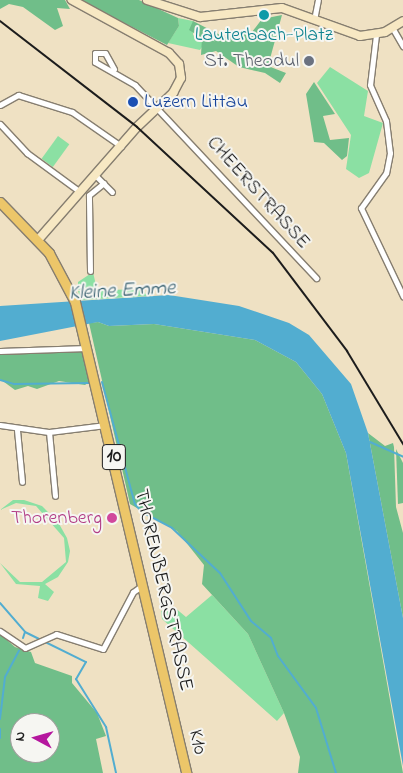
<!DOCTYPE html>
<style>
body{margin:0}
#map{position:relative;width:403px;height:773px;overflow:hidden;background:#efe1c3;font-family:"Indie Flower",sans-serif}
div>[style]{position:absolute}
.green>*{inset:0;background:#8be0a3;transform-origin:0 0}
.forest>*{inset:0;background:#70be89}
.water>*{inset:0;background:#52add0}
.stream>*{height:2px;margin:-1px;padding:0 1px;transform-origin:1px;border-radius:1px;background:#52add0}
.roads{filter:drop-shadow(1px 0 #867e70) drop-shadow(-1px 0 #867e70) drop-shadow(0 1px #867e70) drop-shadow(0 -1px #867e70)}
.street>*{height:5px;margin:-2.5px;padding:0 2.5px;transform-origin:2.5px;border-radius:2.5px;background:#fff}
.secondary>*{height:8px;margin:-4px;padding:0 4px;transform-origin:4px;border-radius:4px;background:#f7e8c3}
.primary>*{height:9px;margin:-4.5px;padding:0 4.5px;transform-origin:4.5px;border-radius:4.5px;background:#ecc669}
.rail>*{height:2px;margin:-1px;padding:0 1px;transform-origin:1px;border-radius:1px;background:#1c1c1c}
.dots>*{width:14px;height:14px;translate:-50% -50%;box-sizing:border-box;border:2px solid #f6f6f2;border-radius:50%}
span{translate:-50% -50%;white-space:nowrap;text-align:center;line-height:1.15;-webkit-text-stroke:4px #f6f6f2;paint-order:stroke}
.shield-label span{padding:1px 4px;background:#f6f6f2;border:1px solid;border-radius:4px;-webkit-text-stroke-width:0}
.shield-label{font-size:19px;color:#1c1c1c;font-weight:700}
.culture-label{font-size:20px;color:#0d838f}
.worship-label{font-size:20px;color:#5b616d}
.right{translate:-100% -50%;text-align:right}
.transit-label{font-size:20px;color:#164399}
.left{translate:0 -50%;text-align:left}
.street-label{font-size:20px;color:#1c1c1c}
.hotel-label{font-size:20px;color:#b23c85}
.water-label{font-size:21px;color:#345d6d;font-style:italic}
.north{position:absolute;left:10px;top:713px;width:50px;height:50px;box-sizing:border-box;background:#f6f6f2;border:1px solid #9f9f9c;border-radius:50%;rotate:276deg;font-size:14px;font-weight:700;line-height:20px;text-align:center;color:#1c1c1c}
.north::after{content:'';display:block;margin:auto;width:18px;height:22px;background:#b5179e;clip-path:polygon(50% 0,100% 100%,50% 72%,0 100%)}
</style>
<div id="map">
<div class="green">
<i style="clip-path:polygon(178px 18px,193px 21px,193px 35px,204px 44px,200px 50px,168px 43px,179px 26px)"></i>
<i style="clip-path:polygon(330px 67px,368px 91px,364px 116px,383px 123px,369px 173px,359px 178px,346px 169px,351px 135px,317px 83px)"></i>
<i style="left:58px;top:136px;width:14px;height:28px;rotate:36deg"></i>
<i style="clip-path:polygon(93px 272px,97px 290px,78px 290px,78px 282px)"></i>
<i style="clip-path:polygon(142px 289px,147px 296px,81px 300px,78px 291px)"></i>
<i style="clip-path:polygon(13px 500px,24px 500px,42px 506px,58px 522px,67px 538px,70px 551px,68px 562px,58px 577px,45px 584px,54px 592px,48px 601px,38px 598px,40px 586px,16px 584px,0 563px,20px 582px,42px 582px,66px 562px,64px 538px,36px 506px,16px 503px,0 510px)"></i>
<i style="clip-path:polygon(212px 595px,248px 634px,284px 713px,277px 721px,162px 619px,161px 611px,174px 607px,186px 617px)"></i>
</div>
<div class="forest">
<i style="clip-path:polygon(0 0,65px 0,70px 9px,57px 8px,63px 26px,55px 30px,23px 7px,9px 4px,0 9px)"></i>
<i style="clip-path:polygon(80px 0,139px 0,178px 18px,179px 26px,167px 45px)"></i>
<i style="clip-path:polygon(282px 15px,268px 66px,286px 73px,280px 83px,265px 73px,239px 67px,216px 51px,201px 55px,202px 38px,189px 30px,193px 21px,224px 37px,252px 32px,262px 19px)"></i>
<i style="clip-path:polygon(314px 82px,335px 114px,323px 116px,330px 140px,349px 138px,347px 156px,342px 160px,324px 143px,314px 142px,306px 94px)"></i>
<i style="clip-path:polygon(98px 322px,109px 326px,154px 324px,255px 340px,296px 362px,322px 394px,346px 453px,403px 773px,298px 773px,300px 757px,284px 713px,248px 634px,202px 584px,204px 565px,177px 531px,130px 504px,89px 323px)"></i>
<i style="clip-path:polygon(82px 351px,89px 382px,85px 385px,59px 381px,37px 389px,28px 386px,15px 390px,0 379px,0 353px)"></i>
<i style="clip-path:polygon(368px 433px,385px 446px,393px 443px,394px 447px,396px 507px,403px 533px,403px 618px)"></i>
<i style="clip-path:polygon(396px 449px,403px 463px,403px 503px,398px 504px)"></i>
<i style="clip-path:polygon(evenodd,0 634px,15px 647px,31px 652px,35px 663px,72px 676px,72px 683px,97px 713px,106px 736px,96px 739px,103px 773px,0 773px,0 634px,20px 723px,50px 723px,50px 753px,20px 753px,20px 723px)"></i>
</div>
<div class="water">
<i style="clip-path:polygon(169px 295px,239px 306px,289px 323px,309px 335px,351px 384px,368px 433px,403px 618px,403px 766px,346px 453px,322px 394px,296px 362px,255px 340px,154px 324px,109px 326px,98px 322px,0 341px,0 306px)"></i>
</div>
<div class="stream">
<i style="left:0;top:380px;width:15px;rotate:16deg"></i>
<i style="left:14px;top:384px;width:76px;rotate:-0.8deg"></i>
<i style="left:102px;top:382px;width:126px;rotate:74.9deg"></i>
<i style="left:135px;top:504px;width:11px;rotate:49deg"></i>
<i style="left:142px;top:512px;width:34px;rotate:28deg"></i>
<i style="left:172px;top:528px;width:66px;rotate:43.2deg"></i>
<i style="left:220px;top:573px;width:57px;rotate:57.1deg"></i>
<i style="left:251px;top:621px;width:26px;rotate:40deg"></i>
<i style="left:271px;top:638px;width:19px;rotate:69deg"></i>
<i style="left:278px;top:656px;width:64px;rotate:53.8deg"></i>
<i style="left:316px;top:708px;width:68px;rotate:72.9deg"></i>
<i style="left:370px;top:442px;width:36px;rotate:24deg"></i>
<i style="left:0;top:603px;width:38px;rotate:49deg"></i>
<i style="left:25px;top:632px;width:68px;rotate:26.2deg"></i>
<i style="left:86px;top:662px;width:20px;rotate:120deg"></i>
<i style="left:76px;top:679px;width:57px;rotate:58deg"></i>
<i style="left:106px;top:727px;width:47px;rotate:77.7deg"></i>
<i style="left:23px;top:638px;width:6px;rotate:-72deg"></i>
<i style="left:0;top:719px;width:42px;rotate:-83.2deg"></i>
<i style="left:5px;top:677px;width:30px;rotate:-62deg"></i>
<i style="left:0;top:729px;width:9px;rotate:90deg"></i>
</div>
<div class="roads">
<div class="street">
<i style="left:314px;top:20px;width:20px;rotate:-79deg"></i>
<i style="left:393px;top:29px;width:20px;rotate:60deg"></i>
<i style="left:376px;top:35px;width:50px;rotate:96.8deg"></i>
<i style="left:370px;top:85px;width:39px;rotate:66deg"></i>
<i style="left:386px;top:121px;width:32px;rotate:83deg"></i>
<i style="left:390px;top:153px;width:20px;rotate:101deg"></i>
<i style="left:386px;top:173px;width:43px;rotate:125.5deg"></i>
<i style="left:361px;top:208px;width:98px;rotate:64.5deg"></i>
<i style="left:114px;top:69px;width:18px;rotate:-119deg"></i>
<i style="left:105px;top:53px;width:10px;rotate:180deg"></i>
<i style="left:95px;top:53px;width:9px;rotate:90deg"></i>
<i style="left:95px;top:62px;width:46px;rotate:29.9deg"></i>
<i style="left:135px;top:85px;width:265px;rotate:46.8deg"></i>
<i style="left:0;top:105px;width:21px;rotate:-29deg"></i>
<i style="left:18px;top:95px;width:57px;rotate:17.5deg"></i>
<i style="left:72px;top:112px;width:60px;rotate:34.8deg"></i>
<i style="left:0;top:124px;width:40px;rotate:47deg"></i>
<i style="left:27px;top:153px;width:66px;rotate:36.3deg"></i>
<i style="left:95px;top:175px;width:24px;rotate:45deg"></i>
<i style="left:90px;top:271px;width:76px;rotate:-90.8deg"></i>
<i style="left:89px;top:195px;width:19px;rotate:-39deg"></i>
<i style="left:0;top:351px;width:87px;rotate:-2deg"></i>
<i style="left:0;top:425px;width:49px;rotate:8.1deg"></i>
<i style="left:49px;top:432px;width:57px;rotate:-7deg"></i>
<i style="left:17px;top:430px;width:52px;rotate:84.5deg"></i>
<i style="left:49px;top:432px;width:64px;rotate:84.6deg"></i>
<i style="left:0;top:631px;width:30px;rotate:34deg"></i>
<i style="left:25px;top:648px;width:34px;rotate:-24deg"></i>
<i style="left:56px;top:634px;width:49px;rotate:17.7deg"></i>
<i style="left:103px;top:649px;width:64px;rotate:-62.2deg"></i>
<i style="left:133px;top:592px;width:12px;rotate:-35deg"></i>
</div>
<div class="secondary">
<i style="left:147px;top:0;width:56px;rotate:17.8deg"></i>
<i style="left:200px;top:17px;width:82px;rotate:-6.3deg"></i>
<i style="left:282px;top:8px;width:83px;rotate:19.7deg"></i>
<i style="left:360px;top:36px;width:25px;rotate:-9deg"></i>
<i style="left:385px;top:32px;width:21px;rotate:-31deg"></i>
<i style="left:38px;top:240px;width:150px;rotate:-48.8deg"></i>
<i style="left:137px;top:127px;width:50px;rotate:-43.4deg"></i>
<i style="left:173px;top:93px;width:17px;rotate:-62deg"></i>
<i style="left:181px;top:78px;width:14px;rotate:-98deg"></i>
<i style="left:179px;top:64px;width:15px;rotate:-132deg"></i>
<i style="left:169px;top:53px;width:111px;rotate:-151.3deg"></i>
</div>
<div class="primary">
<i style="left:0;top:202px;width:71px;rotate:46.1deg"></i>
<i style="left:49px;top:253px;width:55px;rotate:62deg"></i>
<i style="left:75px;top:302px;width:484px;rotate:76.7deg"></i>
</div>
</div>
<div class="rail">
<i style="left:0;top:21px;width:173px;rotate:37.7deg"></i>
<i style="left:137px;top:127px;width:185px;rotate:42.8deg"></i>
<i style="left:273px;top:253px;width:123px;rotate:52.9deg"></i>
<i style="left:347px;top:351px;width:109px;rotate:58.9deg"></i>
</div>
<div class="dots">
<i style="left:264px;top:15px;background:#0f9aa8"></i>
<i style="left:309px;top:61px;background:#6b7280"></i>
<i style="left:133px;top:102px;background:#1a4fb4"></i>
<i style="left:112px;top:518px;background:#d1479c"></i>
</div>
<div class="shield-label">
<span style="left:114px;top:457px">10</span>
</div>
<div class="culture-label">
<span style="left:264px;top:35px">Lauterbach-Platz</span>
</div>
<div class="worship-label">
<span class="right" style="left:299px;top:61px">St. Theodul</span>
</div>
<div class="transit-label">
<span class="left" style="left:144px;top:102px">Luzern Littau</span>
</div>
<div class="street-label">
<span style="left:258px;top:193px;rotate:48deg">CHEERSTRASSE</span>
<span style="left:163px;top:590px;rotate:77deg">THORENBERGSTRASSE</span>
<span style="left:197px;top:742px;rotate:77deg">K10</span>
</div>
<div class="hotel-label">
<span class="right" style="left:102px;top:518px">Thorenberg</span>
</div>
<div class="water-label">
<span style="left:122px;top:291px;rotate:-3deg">Kleine Emme</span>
</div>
<div class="north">N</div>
</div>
